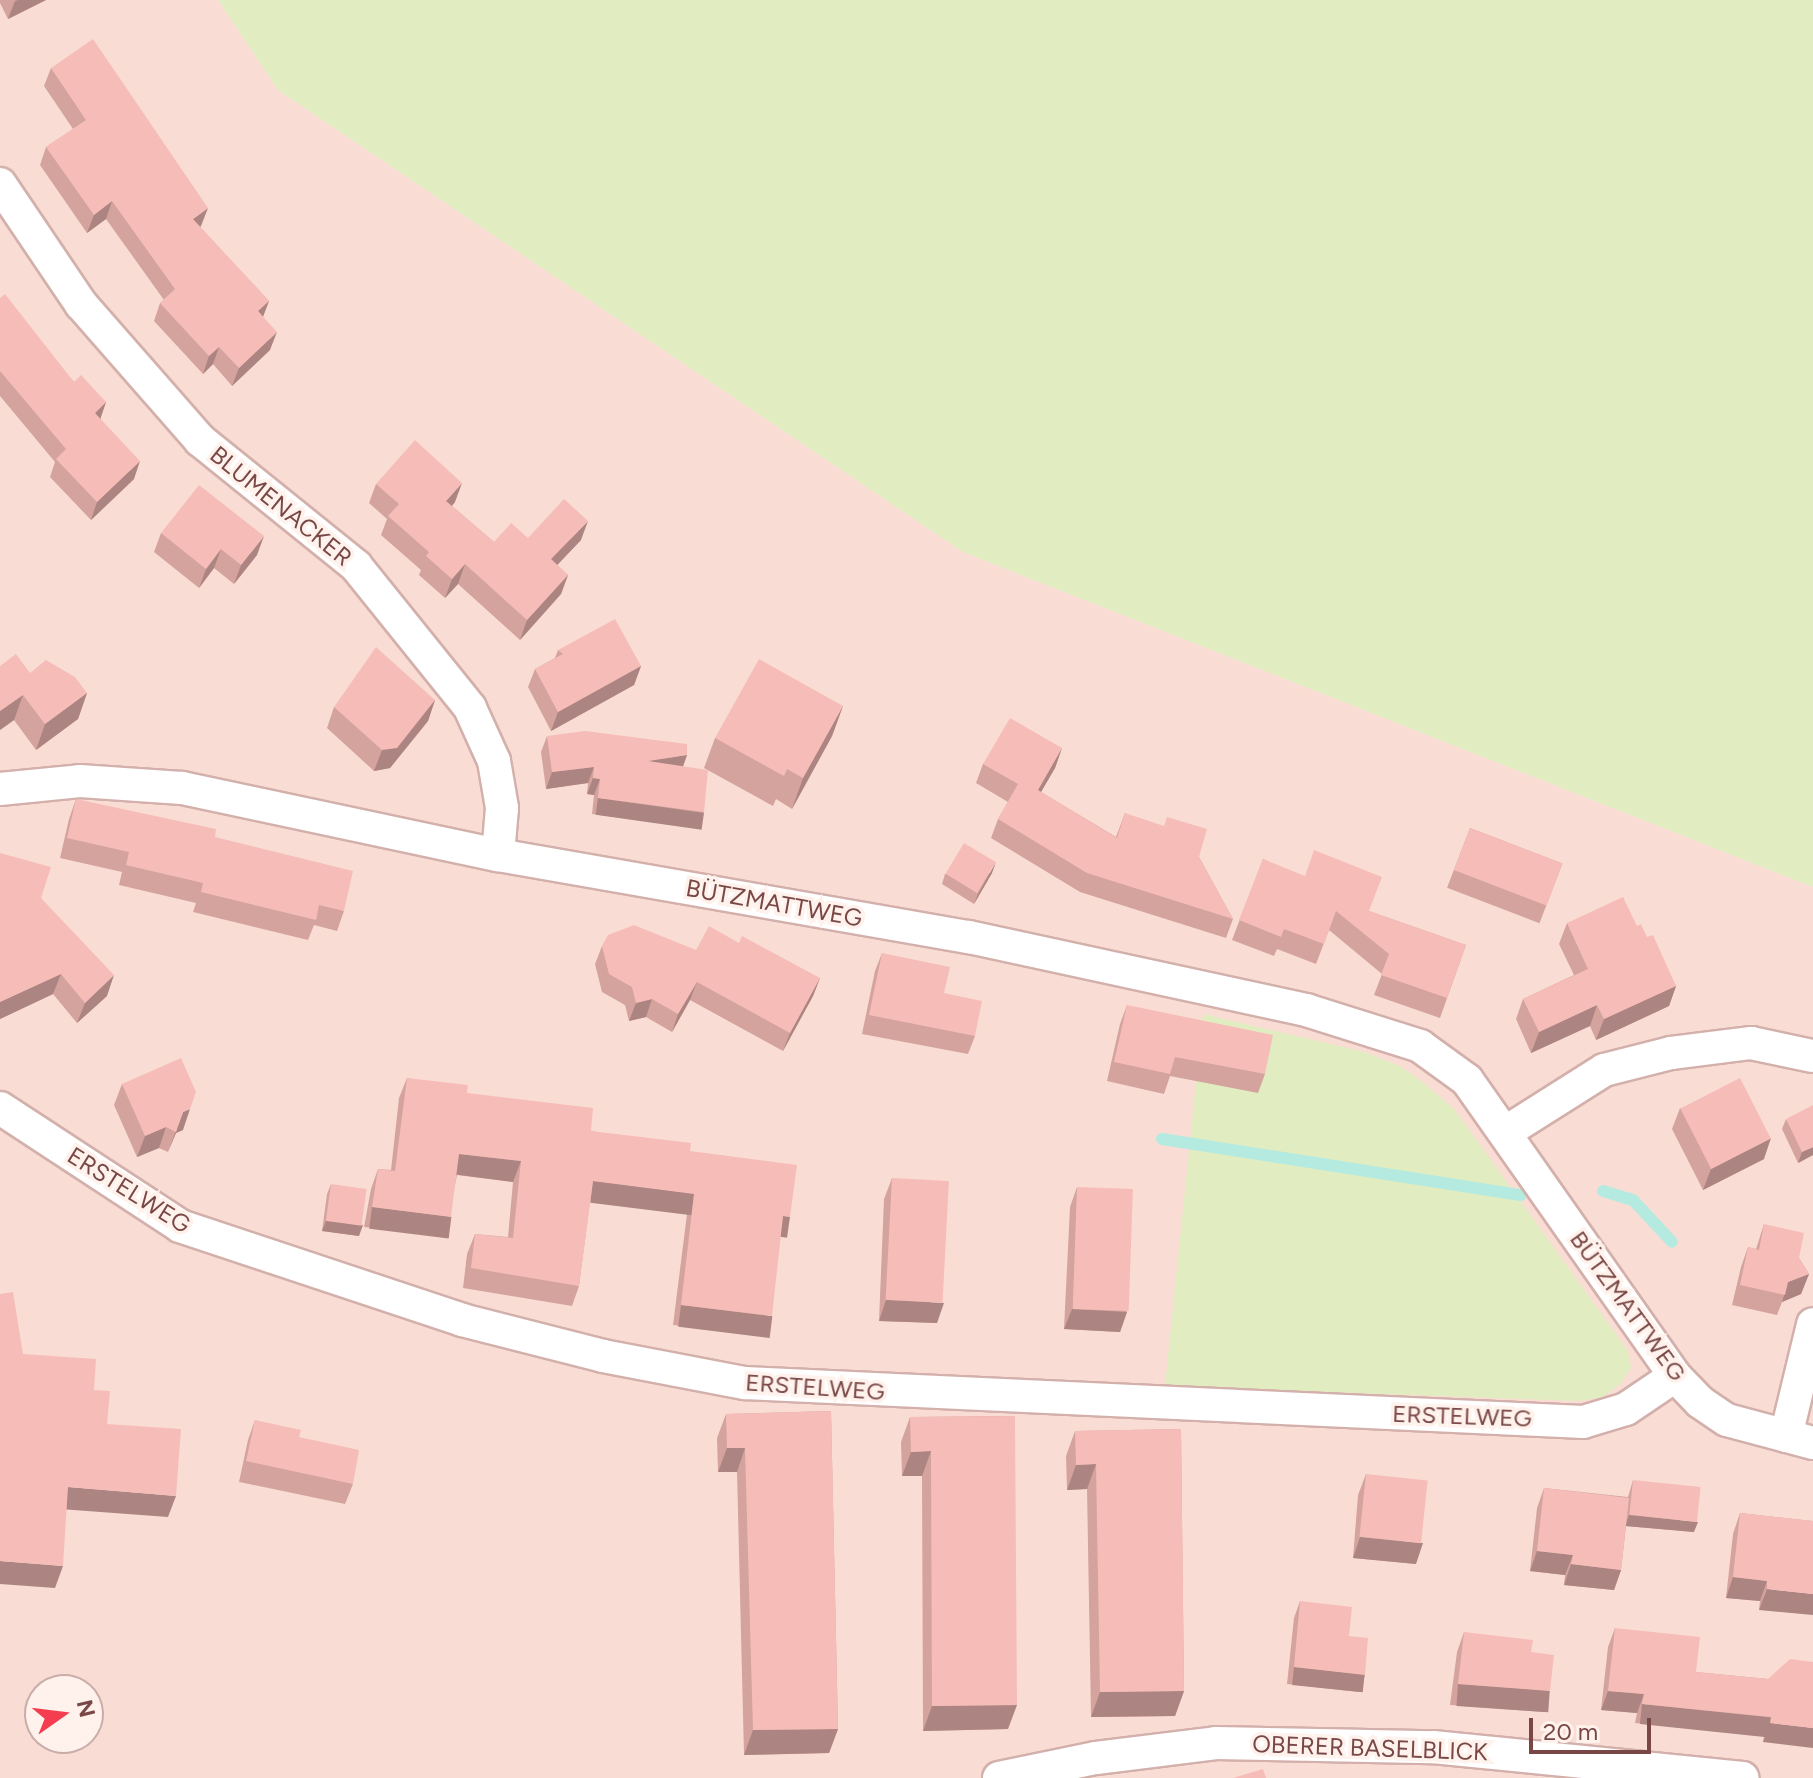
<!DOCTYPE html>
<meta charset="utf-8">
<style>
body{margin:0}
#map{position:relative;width:1813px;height:1778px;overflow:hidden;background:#feebe3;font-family:Figtree,sans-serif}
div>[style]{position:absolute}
.residential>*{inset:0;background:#f9ddd4}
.green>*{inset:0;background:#e1edc0}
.stream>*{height:12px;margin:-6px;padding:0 6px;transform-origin:6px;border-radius:6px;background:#b5eae1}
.roads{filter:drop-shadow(2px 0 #d3b0ab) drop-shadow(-2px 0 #d3b0ab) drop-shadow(0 2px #d3b0ab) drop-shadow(0 -2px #d3b0ab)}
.street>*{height:32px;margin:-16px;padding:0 16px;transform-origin:16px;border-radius:16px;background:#fff}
.wall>*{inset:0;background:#d4a39e;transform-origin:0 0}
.shaded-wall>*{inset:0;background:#ac8481;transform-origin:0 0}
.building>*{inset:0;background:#f6bdb8;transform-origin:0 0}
span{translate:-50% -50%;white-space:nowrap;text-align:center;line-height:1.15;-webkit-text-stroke:7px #fff1eb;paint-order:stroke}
.street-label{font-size:24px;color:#794846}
.north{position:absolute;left:24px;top:1674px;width:80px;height:80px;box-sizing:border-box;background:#fff1eb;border:2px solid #c9ada9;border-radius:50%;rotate:76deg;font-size:22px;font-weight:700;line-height:32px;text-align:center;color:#794846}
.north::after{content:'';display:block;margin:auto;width:28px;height:36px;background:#f43d4f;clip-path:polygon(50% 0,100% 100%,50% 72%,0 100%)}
.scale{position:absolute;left:1529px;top:1718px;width:122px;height:36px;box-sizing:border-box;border:4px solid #794846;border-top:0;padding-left:10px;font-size:24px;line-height:28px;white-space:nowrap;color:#794846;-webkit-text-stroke:6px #fff1eb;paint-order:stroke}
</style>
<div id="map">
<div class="residential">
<i style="clip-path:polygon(evenodd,0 0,218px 0,278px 90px,963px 552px,1813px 887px,1813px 1778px,0 1778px,0 0,40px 1690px,88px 1690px,88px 1738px,40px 1738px,40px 1690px)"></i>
</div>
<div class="green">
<i style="clip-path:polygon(218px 0,1813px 0,1813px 887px,963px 552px,278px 90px)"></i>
<i style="clip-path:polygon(1203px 1014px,1364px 1052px,1400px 1066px,1424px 1083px,1455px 1110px,1628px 1351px,1631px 1368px,1620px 1384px,1601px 1398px,1577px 1401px,1165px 1386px)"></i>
</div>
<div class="stream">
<i style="left:1162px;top:1139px;width:363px;rotate:8.9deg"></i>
<i style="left:1603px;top:1191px;width:31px;rotate:17deg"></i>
<i style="left:1633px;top:1200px;width:57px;rotate:47.1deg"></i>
</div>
<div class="roads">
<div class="street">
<i style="left:0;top:184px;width:145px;rotate:56deg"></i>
<i style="left:81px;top:304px;width:181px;rotate:48.8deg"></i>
<i style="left:200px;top:440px;width:201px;rotate:38.9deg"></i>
<i style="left:356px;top:566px;width:182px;rotate:51.2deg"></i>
<i style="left:470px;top:708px;width:58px;rotate:65.6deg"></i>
<i style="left:494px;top:761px;width:48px;rotate:80.3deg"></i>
<i style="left:502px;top:808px;width:47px;rotate:94.9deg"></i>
<i style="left:0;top:789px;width:80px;rotate:-5.7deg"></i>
<i style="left:80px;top:781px;width:102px;rotate:3.9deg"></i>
<i style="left:182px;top:788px;width:323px;rotate:12deg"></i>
<i style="left:498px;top:855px;width:478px;rotate:9.9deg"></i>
<i style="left:969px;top:937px;width:345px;rotate:12.2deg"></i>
<i style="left:1306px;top:1010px;width:120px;rotate:17.5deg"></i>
<i style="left:1420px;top:1046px;width:58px;rotate:35.9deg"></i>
<i style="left:1467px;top:1080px;width:362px;rotate:54.9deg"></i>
<i style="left:1675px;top:1376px;width:36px;rotate:46deg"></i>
<i style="left:1700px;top:1402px;width:32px;rotate:34deg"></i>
<i style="left:1727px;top:1420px;width:89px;rotate:15deg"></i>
<i style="left:0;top:1108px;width:215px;rotate:33.2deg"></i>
<i style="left:180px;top:1226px;width:297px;rotate:18.4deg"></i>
<i style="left:462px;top:1320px;width:146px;rotate:14.3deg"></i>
<i style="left:603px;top:1356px;width:145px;rotate:10.8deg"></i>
<i style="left:745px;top:1383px;width:839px;rotate:2.66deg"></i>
<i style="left:1583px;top:1422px;width:45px;rotate:-16.8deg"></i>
<i style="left:1626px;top:1409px;width:59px;rotate:-34deg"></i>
<i style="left:1506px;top:1132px;width:116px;rotate:-32.3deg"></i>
<i style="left:1604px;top:1070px;width:69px;rotate:-14.2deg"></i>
<i style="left:1671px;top:1053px;width:81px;rotate:-7.1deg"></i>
<i style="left:1751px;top:1043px;width:62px;rotate:12deg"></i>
<i style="left:1786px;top:1436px;width:115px;rotate:-76.4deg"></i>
<i style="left:999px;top:1778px;width:99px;rotate:-11.7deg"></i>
<i style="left:1096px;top:1758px;width:121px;rotate:-7.1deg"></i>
<i style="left:1216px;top:1743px;width:217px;rotate:1.1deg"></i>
<i style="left:1433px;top:1747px;width:311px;rotate:5.7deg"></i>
</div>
</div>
<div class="wall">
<i style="clip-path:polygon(0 0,46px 0,8px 19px,0 3px)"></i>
<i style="clip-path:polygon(51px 68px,201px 226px,200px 227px,269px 301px,263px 317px,270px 350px,232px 386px,213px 364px,203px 374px,154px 321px,160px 303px,164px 300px,106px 219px,87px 233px,40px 165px,46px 147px,73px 129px,44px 86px)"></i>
<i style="clip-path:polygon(0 298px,74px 382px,106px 402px,100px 418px,134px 479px,91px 520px,50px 477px,55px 462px,0 396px)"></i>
<i style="clip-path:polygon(376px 484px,455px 502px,452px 506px,494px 542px,528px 538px,581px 540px,557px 565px,568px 575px,561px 594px,520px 640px,458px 584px,445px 598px,419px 575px,421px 570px,381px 535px,387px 519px,369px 503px)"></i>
<i style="clip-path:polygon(161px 533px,257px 555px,234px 584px,214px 568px,199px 588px,154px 552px)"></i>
<i style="clip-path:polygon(558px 650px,641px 666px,634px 685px,551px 731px,528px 687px,535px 669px,555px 658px)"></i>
<i style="clip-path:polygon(0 666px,30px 673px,87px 693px,78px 719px,36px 750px,14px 720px,0 730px)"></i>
<i style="clip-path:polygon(435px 700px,428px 721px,390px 768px,374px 771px,327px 728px,334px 707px)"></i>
<i style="clip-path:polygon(843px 706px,832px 736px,792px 809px,776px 799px,773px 806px,704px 768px,715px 738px)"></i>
<i style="clip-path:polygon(547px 736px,687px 755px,683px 766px,704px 812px,698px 828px,592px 814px,594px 795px,587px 794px,588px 783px,546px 789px,541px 752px)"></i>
<i style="clip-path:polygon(1062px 748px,1055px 768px,1041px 792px,1116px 837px,1125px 813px,1199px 857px,1233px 919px,1226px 938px,1080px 892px,991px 838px,998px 819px,1008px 802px,976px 783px,983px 764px)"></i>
<i style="clip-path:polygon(76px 799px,215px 837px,344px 911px,337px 931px,314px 925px,308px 940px,193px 912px,196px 903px,119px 885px,122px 872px,60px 858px,69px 819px)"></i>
<i style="left:1470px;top:828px;width:99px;height:64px;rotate:21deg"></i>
<i style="clip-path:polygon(0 853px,41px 898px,107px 996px,77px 1023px,53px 994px,0 1019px)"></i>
<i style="clip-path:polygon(1263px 859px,1369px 911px,1466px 945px,1440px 1018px,1374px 995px,1382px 974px,1329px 930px,1316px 964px,1277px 949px,1274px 956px,1232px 940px)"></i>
<i style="clip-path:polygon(992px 873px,974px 904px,942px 884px,945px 874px)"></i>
<i style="clip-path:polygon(1567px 923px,1637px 926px,1647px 937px,1676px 986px,1669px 1006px,1596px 1040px,1590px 1026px,1531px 1053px,1516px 1019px,1523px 999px,1574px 975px,1559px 944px)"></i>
<i style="clip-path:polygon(739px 943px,820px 978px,813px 996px,783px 1051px,690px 1000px,672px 1032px,646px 1017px,629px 1021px,625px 1005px,602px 992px,595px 964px,602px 946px,696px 950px)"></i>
<i style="clip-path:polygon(882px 953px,944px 993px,975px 1036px,968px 1054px,862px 1034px,875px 971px)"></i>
<i style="clip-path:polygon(1127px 1005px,1265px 1074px,1258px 1093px,1170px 1076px,1164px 1094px,1107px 1081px,1120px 1024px)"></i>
<i style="clip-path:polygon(407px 1078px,467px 1093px,591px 1131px,690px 1151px,790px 1217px,783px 1237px,780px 1237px,764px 1336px,673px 1325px,687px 1214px,590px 1201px,579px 1286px,572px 1306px,463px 1288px,467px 1254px,475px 1234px,508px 1237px,513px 1182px,457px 1175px,444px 1237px,364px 1227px,371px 1189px,378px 1169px,391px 1170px,399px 1098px)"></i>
<i style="clip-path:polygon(122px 1084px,183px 1130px,176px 1133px,168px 1152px,159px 1148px,137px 1157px,114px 1105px)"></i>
<i style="clip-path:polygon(1680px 1108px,1764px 1159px,1703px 1190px,1672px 1129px)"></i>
<i style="clip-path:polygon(1786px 1119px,1813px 1155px,1798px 1163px,1782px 1129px)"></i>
<i style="clip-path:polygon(892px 1178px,937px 1323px,879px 1321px,884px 1199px)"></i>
<i style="clip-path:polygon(331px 1184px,359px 1236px,322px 1231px,327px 1194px)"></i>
<i style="clip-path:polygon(1077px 1187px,1127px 1312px,1120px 1332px,1064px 1329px,1070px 1207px)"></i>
<i style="clip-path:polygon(1764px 1224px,1799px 1258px,1809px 1274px,1801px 1294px,1782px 1302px,1777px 1315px,1732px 1305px,1741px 1267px,1748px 1247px,1756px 1249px)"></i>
<i style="clip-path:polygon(831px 1411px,838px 1729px,829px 1753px,744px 1755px,737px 1472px,718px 1472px,717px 1438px,726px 1414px)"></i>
<i style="clip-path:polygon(1015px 1416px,1008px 1729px,923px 1731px,922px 1476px,902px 1476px,901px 1442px,910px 1417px)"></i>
<i style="clip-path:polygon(255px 1420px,299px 1437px,353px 1484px,345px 1504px,239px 1482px,248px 1440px)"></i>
<i style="clip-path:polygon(1181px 1429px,1184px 1691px,1175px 1716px,1091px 1717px,1087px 1489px,1067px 1490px,1066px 1456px,1075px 1431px)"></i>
<i style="clip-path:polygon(1366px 1474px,1416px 1564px,1353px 1558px,1358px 1495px)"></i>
<i style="clip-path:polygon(1633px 1480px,1694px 1532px,1626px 1526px,1621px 1570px,1614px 1590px,1564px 1585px,1565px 1575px,1530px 1571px,1537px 1508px,1544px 1488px,1628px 1497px)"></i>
<i style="clip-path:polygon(1740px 1513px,1813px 1521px,1759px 1610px,1760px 1601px,1726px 1598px,1733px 1534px)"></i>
<i style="clip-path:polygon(1300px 1601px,1349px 1636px,1365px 1675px,1359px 1692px,1287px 1684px,1294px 1618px)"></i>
<i style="clip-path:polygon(1615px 1628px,1696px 1672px,1768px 1679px,1813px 1662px,1763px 1742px,1764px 1736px,1635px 1723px,1637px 1713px,1601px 1710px,1608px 1647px)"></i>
<i style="clip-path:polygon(1464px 1632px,1531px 1652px,1543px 1712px,1450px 1705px,1457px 1652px)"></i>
</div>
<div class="shaded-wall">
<i style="clip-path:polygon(18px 0,46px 0,8px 19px,15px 1px)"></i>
<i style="clip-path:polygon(112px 201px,106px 219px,87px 233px,94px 215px)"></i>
<i style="clip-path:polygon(208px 208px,201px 226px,186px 237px,193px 219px)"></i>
<i style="clip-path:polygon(269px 301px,262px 319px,258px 311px)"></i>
<i style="clip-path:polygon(277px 332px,270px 350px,232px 386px,239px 368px)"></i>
<i style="clip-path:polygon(219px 347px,213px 364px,203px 374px,209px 356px)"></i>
<i style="clip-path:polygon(106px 402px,100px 420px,95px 413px)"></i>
<i style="clip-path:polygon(140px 461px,134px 479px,91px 520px,97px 502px)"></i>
<i style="clip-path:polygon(462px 483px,455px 502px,439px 520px,446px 501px)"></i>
<i style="clip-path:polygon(588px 521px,581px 540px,544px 579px,551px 559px)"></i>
<i style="clip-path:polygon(264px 536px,257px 555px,234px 584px,241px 565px)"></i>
<i style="clip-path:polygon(221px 549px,214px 568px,199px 588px,206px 569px)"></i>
<i style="clip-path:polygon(465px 564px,458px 584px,445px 598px,452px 579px)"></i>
<i style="clip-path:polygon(568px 575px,561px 594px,520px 640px,527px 620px)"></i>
<i style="clip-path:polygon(641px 666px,634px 685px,551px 731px,558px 712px)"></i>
<i style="clip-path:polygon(87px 693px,78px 719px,36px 750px,45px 724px)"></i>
<i style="clip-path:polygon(23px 695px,14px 720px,0 730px,0 711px)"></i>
<i style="clip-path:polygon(435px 700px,428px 721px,390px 768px,374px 771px,382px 750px)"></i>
<i style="clip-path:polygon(843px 706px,832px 736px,792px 809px,803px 778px)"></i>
<i style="clip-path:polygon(1062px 748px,1055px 768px,1031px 809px,1038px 790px)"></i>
<i style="clip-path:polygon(687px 755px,681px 772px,648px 761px)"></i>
<i style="clip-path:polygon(594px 767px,588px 783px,546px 789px,552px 772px)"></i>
<i style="clip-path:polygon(593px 778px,600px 779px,594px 795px,587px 794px)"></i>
<i style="left:598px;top:798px;width:107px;height:17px;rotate:8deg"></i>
<i style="clip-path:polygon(996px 862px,992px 873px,974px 904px,978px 894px)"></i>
<i style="clip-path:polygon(61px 974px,53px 994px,0 1019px,0 1002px)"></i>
<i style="clip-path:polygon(114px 975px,107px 996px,77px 1023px,85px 1003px)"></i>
<i style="clip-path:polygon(820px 978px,813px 996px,783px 1051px,790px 1033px)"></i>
<i style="clip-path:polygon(697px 982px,690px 1000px,672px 1032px,678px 1014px)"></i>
<i style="clip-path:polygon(1676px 986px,1669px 1006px,1596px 1040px,1604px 1019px)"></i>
<i style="clip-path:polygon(652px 999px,646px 1017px,629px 1021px,636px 1003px)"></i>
<i style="clip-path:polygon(1597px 1005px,1590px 1026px,1531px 1053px,1539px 1032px)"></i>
<i style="clip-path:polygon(190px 1109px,183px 1130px,176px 1133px,168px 1152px,183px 1112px)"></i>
<i style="clip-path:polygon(166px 1127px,159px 1148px,137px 1157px,145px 1136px)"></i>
<i style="clip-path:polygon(1771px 1138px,1764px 1159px,1703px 1190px,1711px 1169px)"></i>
<i style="clip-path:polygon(1813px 1147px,1813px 1155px,1798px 1163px,1802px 1152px)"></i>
<i style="clip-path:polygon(459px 1154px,521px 1161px,513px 1182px,452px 1174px)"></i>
<i style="left:593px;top:1181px;width:102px;height:22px;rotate:7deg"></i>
<i style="left:372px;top:1207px;width:80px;height:22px;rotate:7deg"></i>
<i style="left:783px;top:1216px;width:7px;height:21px;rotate:8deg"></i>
<i style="clip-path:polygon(326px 1221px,363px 1225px,359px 1236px,322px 1231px)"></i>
<i style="clip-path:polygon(1809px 1274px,1801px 1294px,1782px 1302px,1788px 1282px)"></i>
<i style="clip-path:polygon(886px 1300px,944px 1303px,937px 1323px,879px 1321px)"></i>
<i style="left:681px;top:1305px;width:92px;height:22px;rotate:7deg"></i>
<i style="clip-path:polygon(1072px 1309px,1127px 1312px,1120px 1332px,1064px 1329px)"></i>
<i style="clip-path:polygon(727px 1448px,745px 1448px,737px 1472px,718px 1472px)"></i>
<i style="clip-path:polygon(931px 1451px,922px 1476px,902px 1476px,911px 1452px)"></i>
<i style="clip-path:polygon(1096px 1464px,1087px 1489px,1067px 1490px,1076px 1465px)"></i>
<i style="clip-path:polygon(68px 1487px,176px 1496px,168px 1517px,60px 1509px)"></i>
<i style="clip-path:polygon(1629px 1515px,1698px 1522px,1694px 1532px,1625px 1526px)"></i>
<i style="clip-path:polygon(1360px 1537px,1423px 1543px,1416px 1564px,1353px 1558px)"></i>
<i style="clip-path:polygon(1537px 1551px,1573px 1555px,1565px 1575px,1530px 1571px)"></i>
<i style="clip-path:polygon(0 1561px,63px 1566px,55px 1588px,0 1584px)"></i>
<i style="clip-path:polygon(1571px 1564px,1621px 1570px,1614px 1590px,1564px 1585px)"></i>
<i style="clip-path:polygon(1733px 1577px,1767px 1581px,1760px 1601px,1726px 1598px)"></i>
<i style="clip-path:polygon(1767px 1589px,1813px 1594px,1813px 1615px,1759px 1610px)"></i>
<i style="left:1294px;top:1667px;width:71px;height:18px;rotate:6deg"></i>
<i style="left:1458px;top:1684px;width:92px;height:22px;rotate:4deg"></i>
<i style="clip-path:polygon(1184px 1691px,1175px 1716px,1091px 1717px,1100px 1692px)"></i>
<i style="clip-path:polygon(1608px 1691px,1644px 1694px,1637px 1713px,1601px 1710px)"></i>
<i style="left:1642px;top:1704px;width:130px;height:20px;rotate:6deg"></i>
<i style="clip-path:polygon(1017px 1705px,1008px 1729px,923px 1731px,932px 1706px)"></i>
<i style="clip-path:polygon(1770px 1723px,1813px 1728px,1813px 1748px,1763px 1742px)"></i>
<i style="clip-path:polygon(838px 1729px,829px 1753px,744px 1755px,753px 1730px)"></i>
</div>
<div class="building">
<i style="clip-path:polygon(93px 39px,208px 208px,193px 219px,269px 301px,258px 311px,277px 332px,239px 368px,219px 347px,209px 356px,160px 303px,175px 289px,112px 201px,94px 215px,46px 147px,86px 120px,51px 68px)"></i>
<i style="clip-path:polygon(5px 294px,74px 382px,81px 375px,106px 402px,95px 413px,140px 461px,97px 502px,56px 459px,66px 449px,0 371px,0 298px)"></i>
<i style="clip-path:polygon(415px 440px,462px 483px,446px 501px,494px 542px,511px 523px,528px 538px,564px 499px,588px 521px,551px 559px,568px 575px,527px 620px,465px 564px,452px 579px,426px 556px,429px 552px,388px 516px,399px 504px,376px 484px)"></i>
<i style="clip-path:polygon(199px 485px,264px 536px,241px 565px,221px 549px,206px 569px,161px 533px)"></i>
<i style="clip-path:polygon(615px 619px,641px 666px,558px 712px,535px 669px,563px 654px,558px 650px)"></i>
<i style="clip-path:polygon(376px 647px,435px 700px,397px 748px,382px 750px,334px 707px)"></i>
<i style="clip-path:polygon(16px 654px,30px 673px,46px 660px,75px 677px,87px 693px,45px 724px,23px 695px,0 711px,0 666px)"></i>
<i style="clip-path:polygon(759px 659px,843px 706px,803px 778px,787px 769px,784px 776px,715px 738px)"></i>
<i style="clip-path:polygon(1010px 718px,1062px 748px,1038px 790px,1117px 838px,1125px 813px,1164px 826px,1167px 817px,1207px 829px,1199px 857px,1233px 919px,1087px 873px,998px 819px,1018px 784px,983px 764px)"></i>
<i style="clip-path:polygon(585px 731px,687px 744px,687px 755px,648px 761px,708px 770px,704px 812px,598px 798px,600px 779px,593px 778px,594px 767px,552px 772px,547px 736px)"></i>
<i style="clip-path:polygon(76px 799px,216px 829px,215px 837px,353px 871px,344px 911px,319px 905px,316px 920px,201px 892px,203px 883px,126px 865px,129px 852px,67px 838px)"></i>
<i style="left:1470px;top:828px;width:99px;height:45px;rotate:21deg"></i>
<i style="left:964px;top:843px;width:37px;height:36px;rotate:31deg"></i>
<i style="clip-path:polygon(1314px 850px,1382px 877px,1369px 911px,1466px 945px,1447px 998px,1381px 975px,1389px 954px,1336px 911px,1324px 944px,1284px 929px,1281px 937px,1239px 920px,1263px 859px,1305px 876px)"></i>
<i style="clip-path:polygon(0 853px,51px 867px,41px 898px,114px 975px,85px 1003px,61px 974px,0 1002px)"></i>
<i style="clip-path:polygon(1623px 897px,1637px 926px,1641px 924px,1647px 937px,1653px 935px,1676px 986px,1604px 1019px,1597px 1005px,1539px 1032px,1523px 999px,1588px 969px,1567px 923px)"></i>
<i style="clip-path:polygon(634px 925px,696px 950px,709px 926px,739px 943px,742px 936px,820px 978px,790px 1033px,697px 982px,678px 1014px,652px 999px,636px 1003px,632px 987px,609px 974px,602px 946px,608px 935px)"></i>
<i style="clip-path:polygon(882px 953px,950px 967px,944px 993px,982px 1001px,975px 1036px,869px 1015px)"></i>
<i style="clip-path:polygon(1127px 1005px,1273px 1035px,1265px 1074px,1175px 1057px,1170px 1074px,1114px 1062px)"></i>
<i style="clip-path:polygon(181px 1058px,196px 1092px,190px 1109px,183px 1112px,176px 1132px,166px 1127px,145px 1136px,122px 1084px)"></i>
<i style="clip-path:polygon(407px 1078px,468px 1085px,467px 1093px,593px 1108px,591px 1131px,691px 1143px,690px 1151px,797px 1165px,790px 1217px,783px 1216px,772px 1316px,681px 1305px,694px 1194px,593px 1181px,579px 1286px,471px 1268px,475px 1234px,513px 1238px,521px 1161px,459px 1154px,451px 1217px,372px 1207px,378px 1169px,395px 1171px)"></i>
<i style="left:1740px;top:1078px;width:68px;height:67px;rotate:63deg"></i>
<i style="clip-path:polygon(1813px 1105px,1813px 1147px,1802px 1152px,1786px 1119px)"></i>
<i style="left:892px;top:1178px;width:57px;height:122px;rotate:3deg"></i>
<i style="left:331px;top:1184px;width:36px;height:37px;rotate:8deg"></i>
<i style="left:1077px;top:1187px;width:56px;height:122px;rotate:2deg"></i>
<i style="clip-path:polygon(1764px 1224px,1804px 1233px,1799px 1258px,1809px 1274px,1788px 1282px,1785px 1295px,1740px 1285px,1748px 1247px,1759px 1250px)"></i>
<i style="clip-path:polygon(13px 1292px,23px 1354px,96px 1359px,94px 1390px,110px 1391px,107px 1424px,181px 1429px,176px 1496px,68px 1487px,63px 1566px,0 1561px,0 1294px)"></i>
<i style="clip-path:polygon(831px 1411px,838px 1729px,753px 1730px,745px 1448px,727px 1448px,726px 1414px)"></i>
<i style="clip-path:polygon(1015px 1416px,1017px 1705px,932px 1706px,931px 1451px,911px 1452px,910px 1417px)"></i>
<i style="clip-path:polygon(255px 1420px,301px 1430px,299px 1437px,359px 1450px,353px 1484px,246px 1461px)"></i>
<i style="clip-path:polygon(1181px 1429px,1184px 1691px,1100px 1692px,1096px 1464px,1076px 1465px,1075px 1431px)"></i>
<i style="left:1366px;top:1474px;width:62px;height:63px;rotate:6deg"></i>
<i style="left:1633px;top:1480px;width:68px;height:35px;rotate:6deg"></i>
<i style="clip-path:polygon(1544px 1488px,1629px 1498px,1621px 1570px,1571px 1564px,1573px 1555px,1537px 1551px)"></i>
<i style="clip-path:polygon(1740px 1513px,1813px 1521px,1813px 1594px,1767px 1589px,1767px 1581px,1733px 1577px)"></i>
<i style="clip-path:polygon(1300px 1601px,1352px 1607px,1349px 1636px,1368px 1638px,1365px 1675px,1294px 1667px)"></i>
<i style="clip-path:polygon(1615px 1628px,1700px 1637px,1696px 1672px,1768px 1679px,1790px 1659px,1813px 1662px,1813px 1728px,1770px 1723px,1771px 1717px,1642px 1704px,1644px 1694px,1608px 1691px)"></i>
<i style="clip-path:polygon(1464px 1632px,1533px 1640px,1531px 1652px,1554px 1655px,1550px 1691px,1458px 1684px)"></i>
<i style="clip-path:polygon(1263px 1769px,1266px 1778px,1233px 1778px)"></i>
</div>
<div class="street-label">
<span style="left:281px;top:506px;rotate:39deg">BLUMENACKER</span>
<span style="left:774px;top:903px;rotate:10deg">BÜTZMATTWEG</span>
<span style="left:129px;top:1190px;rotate:32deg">ERSTELWEG</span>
<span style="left:1628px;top:1306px;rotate:54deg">BÜTZMATTWEG</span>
<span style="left:815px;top:1387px;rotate:4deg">ERSTELWEG</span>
<span style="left:1462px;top:1416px;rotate:2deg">ERSTELWEG</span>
<span style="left:1370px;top:1748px;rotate:2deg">OBERER BASELBLICK</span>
</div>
<div class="north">N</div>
<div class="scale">20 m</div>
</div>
